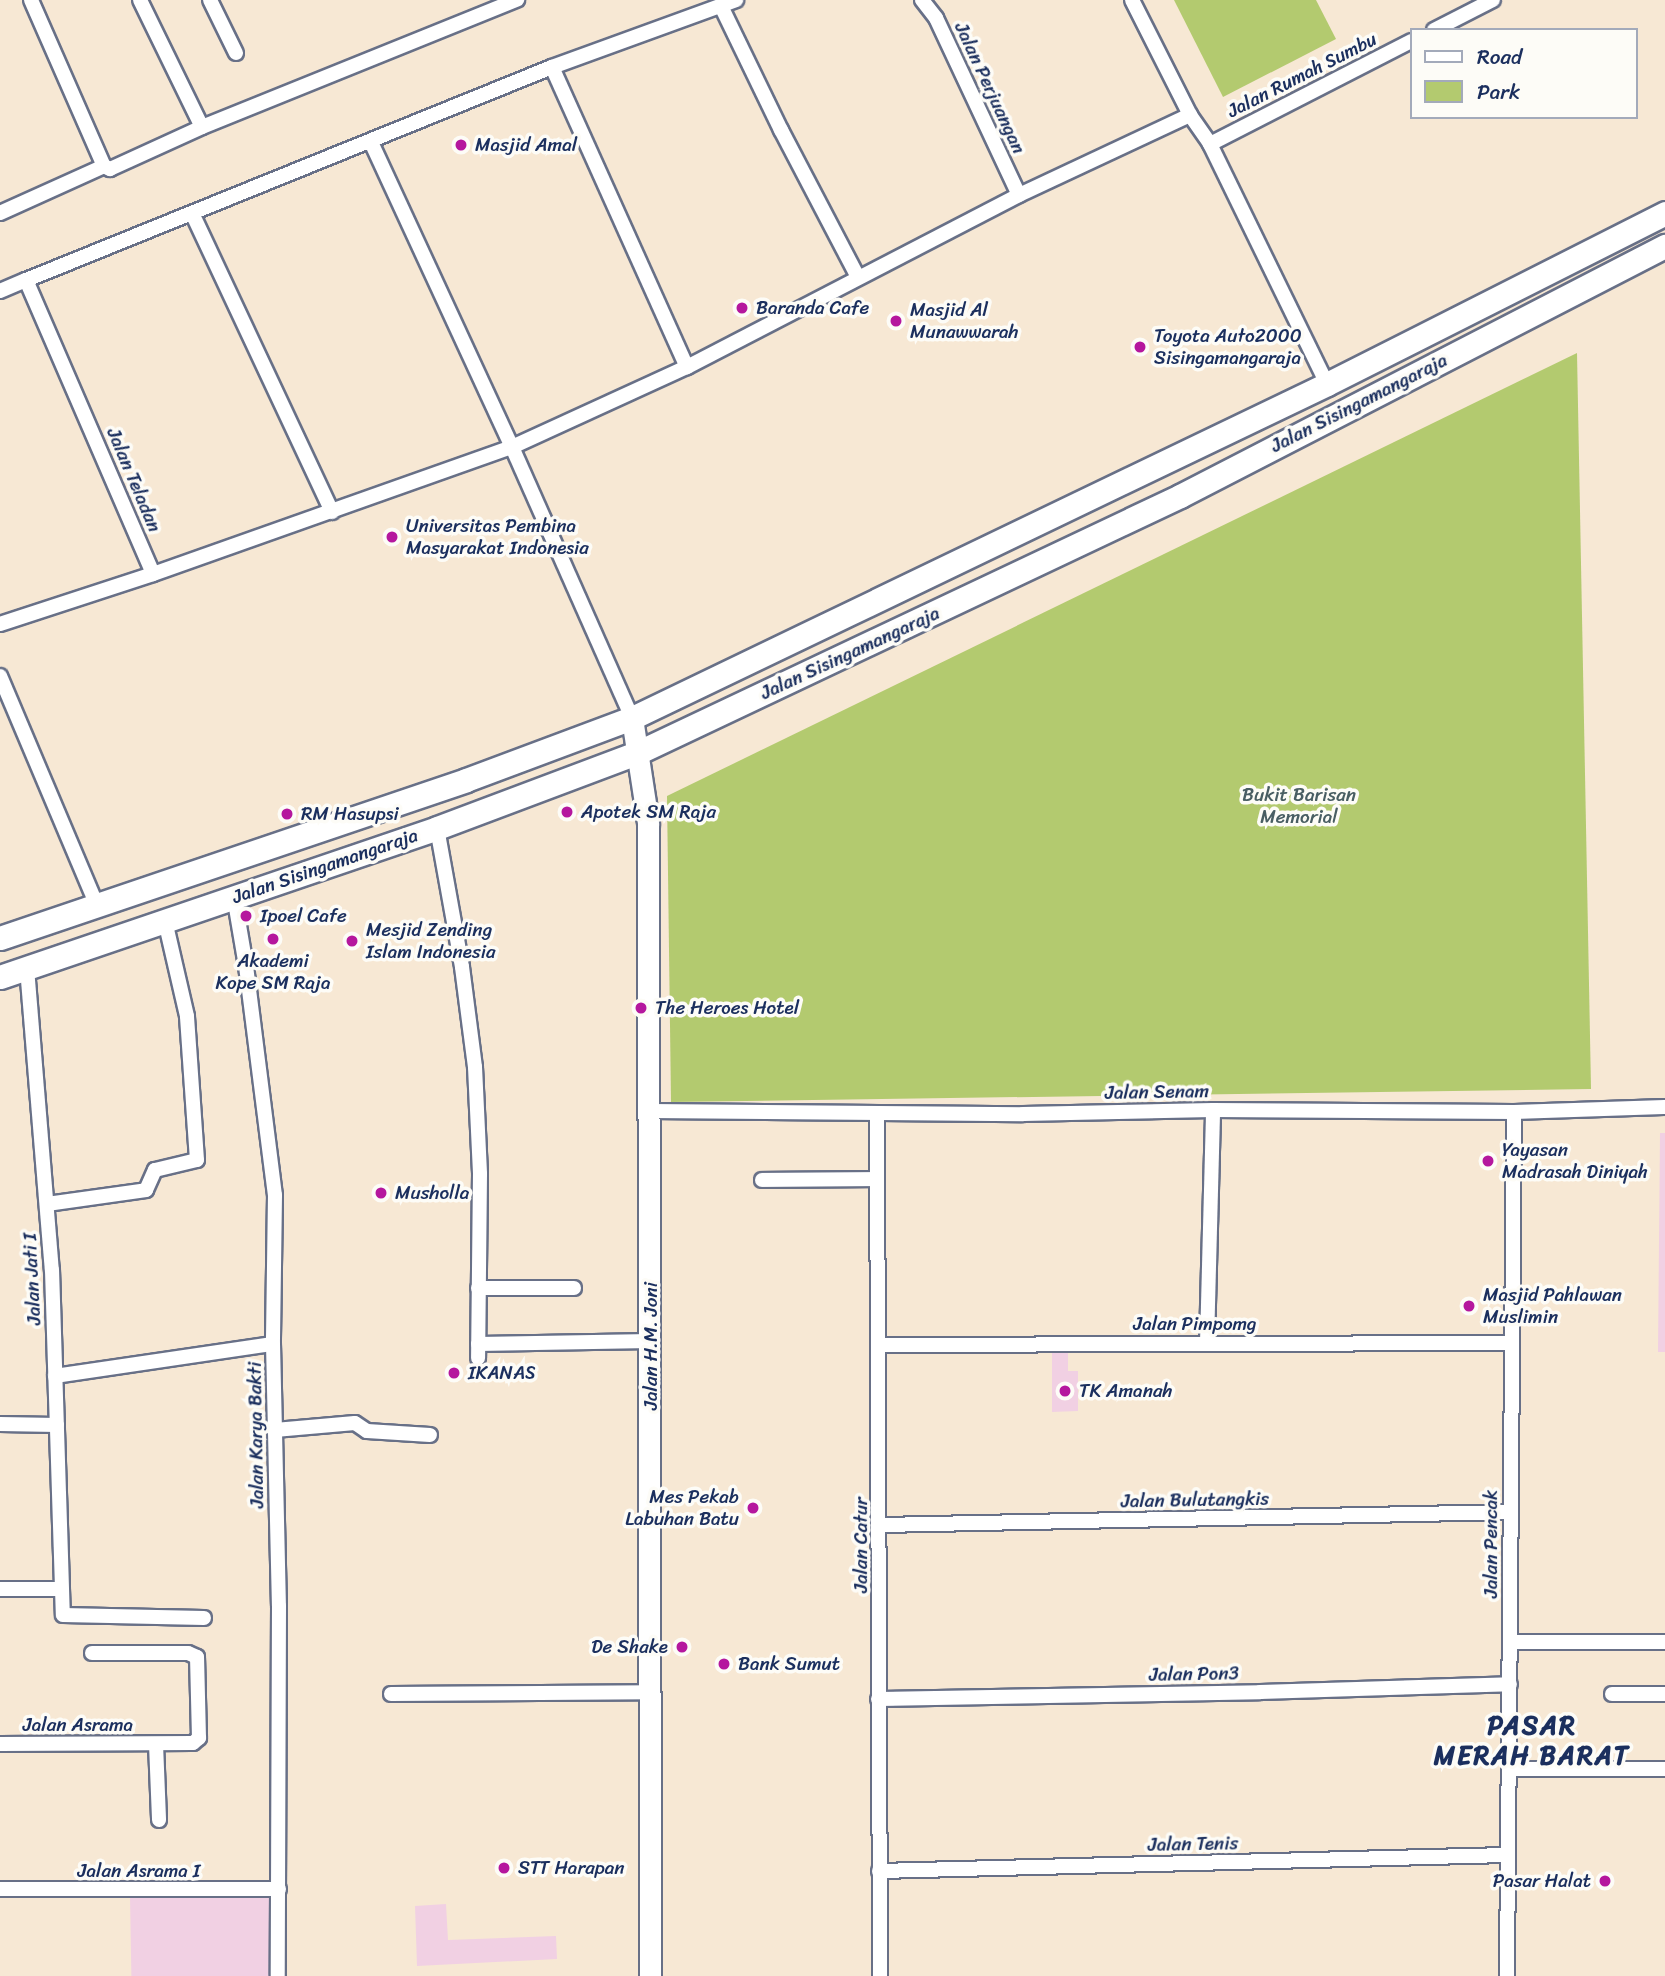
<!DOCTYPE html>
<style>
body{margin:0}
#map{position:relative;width:1665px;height:1976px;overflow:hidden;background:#f7e8d4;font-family:Sriracha,sans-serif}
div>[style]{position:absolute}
.built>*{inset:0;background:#f1d0e3;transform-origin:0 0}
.green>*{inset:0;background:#b3ca6f}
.roads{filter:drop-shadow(2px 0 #687087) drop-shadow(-2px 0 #687087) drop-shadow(0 2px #687087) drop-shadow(0 -2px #687087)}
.street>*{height:14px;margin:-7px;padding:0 7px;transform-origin:7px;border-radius:7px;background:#fff}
.secondary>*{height:21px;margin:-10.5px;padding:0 10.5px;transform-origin:10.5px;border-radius:10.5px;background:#fff}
.primary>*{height:23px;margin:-11.5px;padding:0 11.5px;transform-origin:11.5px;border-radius:11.5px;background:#fff}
.dots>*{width:19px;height:19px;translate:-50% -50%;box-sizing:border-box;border:4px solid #fdfcf7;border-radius:50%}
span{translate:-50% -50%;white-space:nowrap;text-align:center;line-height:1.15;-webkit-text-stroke:7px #fdfcf7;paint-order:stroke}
.street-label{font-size:19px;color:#1b2f5e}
.poi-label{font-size:19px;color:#1b2f5e}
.left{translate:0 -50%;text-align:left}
.right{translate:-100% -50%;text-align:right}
.park-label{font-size:19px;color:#495e63}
.district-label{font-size:26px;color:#1b2f5e;font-weight:700;letter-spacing:2px}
.legend{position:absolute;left:1410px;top:28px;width:228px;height:91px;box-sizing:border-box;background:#fdfcf7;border:2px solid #a3aaba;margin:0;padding:9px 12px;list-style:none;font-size:21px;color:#1b2f5e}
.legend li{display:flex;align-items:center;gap:14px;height:35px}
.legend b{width:35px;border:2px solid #a3aaba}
</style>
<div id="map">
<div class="built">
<i style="clip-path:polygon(1660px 1133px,1665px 1133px,1665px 1352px,1658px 1352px)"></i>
<i style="clip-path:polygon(1052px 1352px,1068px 1352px,1068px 1371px,1078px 1371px,1078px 1411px,1052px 1412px)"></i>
<i style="left:270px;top:1895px;width:81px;height:140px;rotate:89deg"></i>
<i style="clip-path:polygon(446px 1904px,448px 1940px,556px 1936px,557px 1959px,417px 1966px,415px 1906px)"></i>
</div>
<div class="green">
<i style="clip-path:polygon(1174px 0,1316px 0,1336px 39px,1223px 97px)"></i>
<i style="clip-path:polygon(1577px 353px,1591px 1089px,671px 1102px,667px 796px)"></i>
</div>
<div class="roads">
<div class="street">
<i style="left:31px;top:0;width:181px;rotate:66.3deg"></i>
<i style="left:104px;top:166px;width:7px;rotate:27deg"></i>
<i style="left:110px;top:169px;width:101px;rotate:-24.5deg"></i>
<i style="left:202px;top:127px;width:340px;rotate:-22deg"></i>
<i style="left:140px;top:0;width:141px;rotate:64deg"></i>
<i style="left:210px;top:0;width:59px;rotate:63.9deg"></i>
<i style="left:922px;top:0;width:23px;rotate:52deg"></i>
<i style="left:936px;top:18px;width:195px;rotate:64.9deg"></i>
<i style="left:1132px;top:0;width:129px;rotate:63.2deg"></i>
<i style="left:1190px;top:115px;width:35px;rotate:55deg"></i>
<i style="left:1210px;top:144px;width:267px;rotate:64deg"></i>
<i style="left:721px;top:6px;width:138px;rotate:64.2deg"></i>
<i style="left:781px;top:130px;width:166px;rotate:62.4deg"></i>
<i style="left:1434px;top:30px;width:66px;rotate:-27deg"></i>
<i style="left:552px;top:67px;width:329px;rotate:65.8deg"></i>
<i style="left:371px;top:142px;width:336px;rotate:65.2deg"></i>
<i style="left:512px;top:447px;width:296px;rotate:66.1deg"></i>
<i style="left:1210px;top:144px;width:226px;rotate:-27.1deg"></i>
<i style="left:0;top:213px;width:114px;rotate:-24.3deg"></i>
<i style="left:193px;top:215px;width:328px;rotate:64.9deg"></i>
<i style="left:26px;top:280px;width:567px;rotate:-22.05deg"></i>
<i style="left:552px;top:67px;width:196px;rotate:-20deg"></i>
<i style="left:0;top:291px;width:28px;rotate:-23deg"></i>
<i style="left:26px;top:280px;width:320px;rotate:66.6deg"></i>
<i style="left:0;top:624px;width:161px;rotate:-18.1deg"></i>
<i style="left:153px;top:574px;width:381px;rotate:-19.5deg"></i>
<i style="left:512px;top:447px;width:192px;rotate:-24.6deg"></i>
<i style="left:687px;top:367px;width:374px;rotate:-27.4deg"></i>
<i style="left:1019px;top:195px;width:189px;rotate:-25.1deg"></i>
<i style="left:0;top:676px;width:246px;rotate:67.1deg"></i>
<i style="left:437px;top:828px;width:141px;rotate:79.8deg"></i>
<i style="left:462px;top:967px;width:101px;rotate:82.6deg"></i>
<i style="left:475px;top:1067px;width:107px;rotate:87.3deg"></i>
<i style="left:480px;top:1174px;width:184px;rotate:90.6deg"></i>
<i style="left:234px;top:896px;width:71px;rotate:80.3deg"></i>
<i style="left:246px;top:966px;width:231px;rotate:82.8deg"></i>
<i style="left:275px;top:1195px;width:149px;rotate:90.8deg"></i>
<i style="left:273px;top:1344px;width:262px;rotate:88.7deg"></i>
<i style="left:279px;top:1606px;width:370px;rotate:90.2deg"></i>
<i style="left:27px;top:968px;width:303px;rotate:85.3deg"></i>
<i style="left:52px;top:1270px;width:345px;rotate:88.2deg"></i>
<i style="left:63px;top:1615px;width:141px;rotate:1.2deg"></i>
<i style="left:650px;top:1111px;width:373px;rotate:0.5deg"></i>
<i style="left:1023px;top:1114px;width:190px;rotate:-1.2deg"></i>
<i style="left:1213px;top:1110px;width:301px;rotate:0.4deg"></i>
<i style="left:1514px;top:1112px;width:151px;rotate:-1.9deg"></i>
<i style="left:877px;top:1114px;width:862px;rotate:89.8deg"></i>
<i style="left:762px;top:1180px;width:114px;rotate:-0.5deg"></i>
<i style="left:47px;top:1204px;width:100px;rotate:-8deg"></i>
<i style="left:146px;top:1190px;width:22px;rotate:-66deg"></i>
<i style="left:155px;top:1170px;width:43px;rotate:-13.4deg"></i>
<i style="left:197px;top:1160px;width:144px;rotate:-94deg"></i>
<i style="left:187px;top:1016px;width:98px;rotate:-103deg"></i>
<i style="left:478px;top:1288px;width:96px"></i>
<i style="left:1207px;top:1343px;width:233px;rotate:-88.5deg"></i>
<i style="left:478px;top:1344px;width:173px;rotate:-1deg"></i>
<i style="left:879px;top:1345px;width:633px;rotate:-0.18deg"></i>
<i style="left:55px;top:1376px;width:220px;rotate:-8.4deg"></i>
<i style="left:0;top:1424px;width:57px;rotate:1deg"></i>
<i style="left:275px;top:1430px;width:80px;rotate:-5deg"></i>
<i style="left:355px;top:1423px;width:14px;rotate:34deg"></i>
<i style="left:367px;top:1431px;width:63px;rotate:3.6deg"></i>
<i style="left:881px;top:1525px;width:629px;rotate:-1.18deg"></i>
<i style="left:0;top:1589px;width:60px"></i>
<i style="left:1510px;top:1642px;width:155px"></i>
<i style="left:391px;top:1694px;width:260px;rotate:-0.4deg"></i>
<i style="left:1612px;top:1694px;width:53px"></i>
<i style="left:878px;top:1699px;width:382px;rotate:-1deg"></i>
<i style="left:1260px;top:1692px;width:250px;rotate:-1.8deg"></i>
<i style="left:0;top:1744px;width:193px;rotate:-0.3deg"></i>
<i style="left:193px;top:1743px;width:8px;rotate:-40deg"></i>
<i style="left:199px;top:1738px;width:81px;rotate:-91.4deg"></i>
<i style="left:197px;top:1657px;width:10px;rotate:-156deg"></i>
<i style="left:188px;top:1653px;width:96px;rotate:180deg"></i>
<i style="left:156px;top:1744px;width:76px;rotate:87.7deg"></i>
<i style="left:1509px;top:1769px;width:156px"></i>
<i style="left:879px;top:1871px;width:629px;rotate:-1.46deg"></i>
<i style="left:0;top:1889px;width:279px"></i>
<i style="left:1507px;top:1976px;width:864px;rotate:-89.54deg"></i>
</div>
<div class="secondary">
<i style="left:632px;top:718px;width:106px;rotate:81.3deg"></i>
<i style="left:648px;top:823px;width:1153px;rotate:89.9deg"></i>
</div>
<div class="primary">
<i style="left:0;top:938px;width:492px;rotate:-18.7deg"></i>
<i style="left:466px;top:780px;width:177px;rotate:-20.5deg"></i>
<i style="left:632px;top:718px;width:771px;rotate:-25.67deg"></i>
<i style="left:1327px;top:384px;width:379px;rotate:-26.8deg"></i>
<i style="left:0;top:977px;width:462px;rotate:-18.8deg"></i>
<i style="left:437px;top:828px;width:216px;rotate:-20.6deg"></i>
<i style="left:639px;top:752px;width:599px;rotate:-25.32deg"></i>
<i style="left:1180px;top:496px;width:546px;rotate:-27.27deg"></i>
</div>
</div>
<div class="dots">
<i style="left:461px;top:145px;background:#b5179e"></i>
<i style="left:742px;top:308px;background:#b5179e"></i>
<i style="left:896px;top:321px;background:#b5179e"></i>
<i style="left:1140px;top:347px;background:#b5179e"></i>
<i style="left:392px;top:537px;background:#b5179e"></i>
<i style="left:567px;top:812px;background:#b5179e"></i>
<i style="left:287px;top:814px;background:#b5179e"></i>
<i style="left:246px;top:916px;background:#b5179e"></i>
<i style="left:273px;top:939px;background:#b5179e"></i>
<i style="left:352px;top:941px;background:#b5179e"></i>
<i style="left:641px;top:1008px;background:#b5179e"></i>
<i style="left:1488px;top:1161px;background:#b5179e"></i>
<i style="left:381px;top:1193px;background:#b5179e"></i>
<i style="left:1469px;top:1306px;background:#b5179e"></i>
<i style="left:454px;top:1373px;background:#b5179e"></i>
<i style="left:1065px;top:1391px;background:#b5179e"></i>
<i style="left:753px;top:1508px;background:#b5179e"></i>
<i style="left:682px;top:1647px;background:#b5179e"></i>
<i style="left:724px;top:1664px;background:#b5179e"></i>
<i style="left:504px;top:1868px;background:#b5179e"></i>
<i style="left:1605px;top:1881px;background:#b5179e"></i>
</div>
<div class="street-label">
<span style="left:1302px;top:75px;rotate:-27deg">Jalan Rumah Sumbu</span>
<span style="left:990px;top:88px;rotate:65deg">Jalan Perjuangan</span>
<span style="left:1359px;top:403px;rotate:-27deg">Jalan Sisingamangaraja</span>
<span style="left:134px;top:480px;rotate:67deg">Jalan Teladan</span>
<span style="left:850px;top:653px;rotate:-25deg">Jalan Sisingamangaraja</span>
<span style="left:325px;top:866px;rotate:-19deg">Jalan Sisingamangaraja</span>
<span style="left:1157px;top:1092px;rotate:-1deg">Jalan Senam</span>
<span style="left:32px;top:1279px;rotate:-93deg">Jalan Jati I</span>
<span style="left:1195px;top:1324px">Jalan Pimpomg</span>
<span style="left:651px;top:1346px;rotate:-90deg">Jalan H.M. Joni</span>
<span style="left:256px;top:1435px;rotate:-91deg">Jalan Karya Bakti</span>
<span style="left:1195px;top:1500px;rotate:-1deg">Jalan Bulutangkis</span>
<span style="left:1491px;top:1544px;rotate:-90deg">Jalan Pencak</span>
<span style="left:861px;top:1545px;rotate:-90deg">Jalan Catur</span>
<span style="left:1194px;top:1674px;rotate:-1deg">Jalan Pon3</span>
<span style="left:78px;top:1725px">Jalan Asrama</span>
<span style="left:1193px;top:1844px;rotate:-1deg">Jalan Tenis</span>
<span style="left:139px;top:1871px">Jalan Asrama I</span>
</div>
<div class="poi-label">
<span class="left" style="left:475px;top:145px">Masjid Amal</span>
<span class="left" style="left:756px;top:308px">Baranda Cafe</span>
<span class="left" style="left:910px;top:321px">Masjid Al<br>Munawwarah</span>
<span class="left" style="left:1154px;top:347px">Toyota Auto2000<br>Sisingamangaraja</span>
<span class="left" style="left:406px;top:537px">Universitas Pembina<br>Masyarakat Indonesia</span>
<span class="left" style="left:581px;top:812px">Apotek SM Raja</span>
<span class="left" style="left:301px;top:814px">RM Hasupsi</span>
<span class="left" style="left:260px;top:916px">Ipoel Cafe</span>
<span class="left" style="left:366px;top:941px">Mesjid Zending<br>Islam Indonesia</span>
<span style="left:273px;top:972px">Akademi<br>Kope SM Raja</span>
<span class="left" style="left:655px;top:1008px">The Heroes Hotel</span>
<span class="left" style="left:1502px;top:1161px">Yayasan<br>Madrasah Diniyah</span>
<span class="left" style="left:395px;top:1193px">Musholla</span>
<span class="left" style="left:1483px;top:1306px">Masjid Pahlawan<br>Muslimin</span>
<span class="left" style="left:468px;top:1373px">IKANAS</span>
<span class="left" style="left:1079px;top:1391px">TK Amanah</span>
<span class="right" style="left:739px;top:1508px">Mes Pekab<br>Labuhan Batu</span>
<span class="right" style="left:668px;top:1647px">De Shake</span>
<span class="left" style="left:738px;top:1664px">Bank Sumut</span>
<span class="left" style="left:518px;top:1868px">STT Harapan</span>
<span class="right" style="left:1591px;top:1881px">Pasar Halat</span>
</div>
<div class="park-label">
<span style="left:1299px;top:806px">Bukit Barisan<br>Memorial</span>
</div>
<div class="district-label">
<span style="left:1532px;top:1741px">PASAR<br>MERAH BARAT</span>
</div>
<ul class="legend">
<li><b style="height:9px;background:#fff"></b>Road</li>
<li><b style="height:19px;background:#b3ca6f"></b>Park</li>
</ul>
</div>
